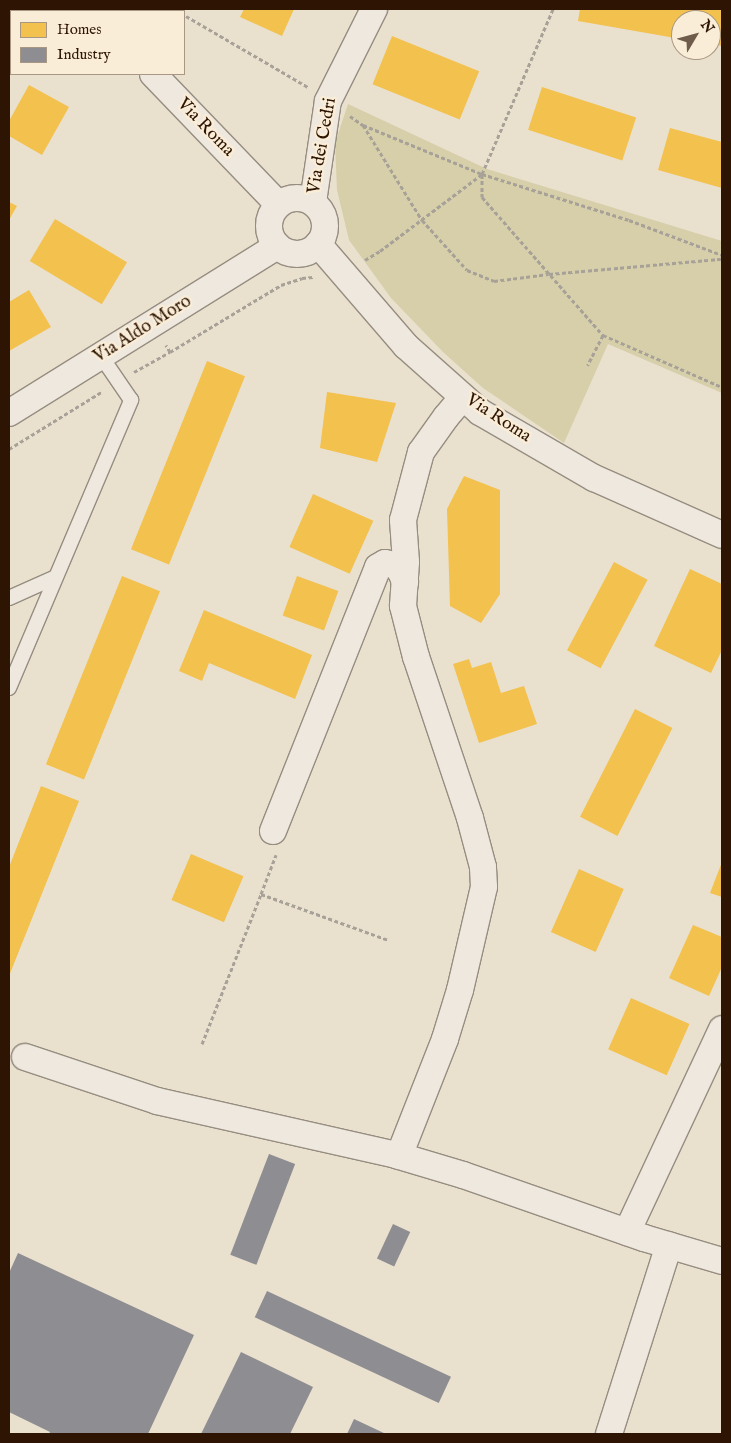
<!DOCTYPE html>
<style>
body{margin:0}
#map{position:relative;width:731px;height:1443px;overflow:hidden;background:#eae0ce;font-family:"IM FELL English",serif}
div>[style]{position:absolute}
.green>*{inset:0;background:#d6cfaa}
.homes>*{inset:0;background:#f2c14e;transform-origin:0 0}
.industry>*{inset:0;background:#8d8d92;transform-origin:0 0}
.path>*{height:3px;margin-top:-1.5px;transform-origin:0;background:repeating-linear-gradient(90deg,#a8a198 0 4px,transparent 0 6.5px)}
.roads{filter:drop-shadow(1px 0 #968d80) drop-shadow(-1px 0 #968d80) drop-shadow(0 1px #968d80) drop-shadow(0 -1px #968d80)}
.service>*{height:14px;margin:-7px;padding:0 7px;transform-origin:7px;border-radius:7px;background:#eee8df}
.minor>*{height:26px;margin:-13px;padding:0 13px;transform-origin:13px;border-radius:13px;background:#eee8df}
.minor>.ring{margin:-13px;padding:0;box-sizing:content-box;background:none;border:26px solid #eee8df;border-radius:50%}
span{translate:-50% -50%;white-space:nowrap;text-align:center;line-height:1.15;-webkit-text-stroke:5px #faedd7;paint-order:stroke}
.street-label{font-size:18px;color:#2e1503}
.frame{position:absolute;inset:0;border:10px solid #2e1503;pointer-events:none}
.legend{position:absolute;left:10px;top:10px;width:175px;height:65px;box-sizing:border-box;background:#faedd7;border:1px solid #a89782;margin:0;padding:6px 9px;list-style:none;font-size:15px;color:#2e1503}
.legend li{display:flex;align-items:center;gap:10px;height:25px}
.legend b{width:25px;border:1px solid #a89782}
.north{position:absolute;left:671px;top:10px;width:50px;height:50px;box-sizing:border-box;background:#faedd7;border:1px solid #a89782;border-radius:50%;rotate:53deg;font-size:14px;font-weight:700;line-height:20px;text-align:center;color:#2e1503}
.north::after{content:'';display:block;margin:auto;width:18px;height:22px;background:#705c4a;clip-path:polygon(50% 0,100% 100%,50% 72%,0 100%)}
</style>
<div id="map">
<div class="green">
<i style="clip-path:polygon(348px 104px,487px 169px,722px 241px,722px 393px,608px 344px,564px 443px,483px 388px,443px 352px,391px 298px,349px 240px,337px 190px,335px 143px)"></i>
</div>
<div class="homes">
<i style="clip-path:polygon(244px 9px,294px 9px,282px 36px,240px 17px)"></i>
<i style="clip-path:polygon(580px 9px,722px 9px,722px 46px,711px 44px,711px 20px,681px 20px,681px 39px,578px 21px)"></i>
<i style="left:392px;top:36px;width:94px;height:52px;rotate:22deg"></i>
<i style="clip-path:polygon(29px 85px,69px 107px,42px 155px,9px 136px,9px 121px)"></i>
<i style="left:542px;top:87px;width:99px;height:45px;rotate:18deg"></i>
<i style="clip-path:polygon(670px 128px,722px 142px,722px 188px,658px 170px)"></i>
<i style="clip-path:polygon(9px 202px,17px 206px,9px 220px)"></i>
<i style="left:55px;top:219px;width:84px;height:49px;rotate:31deg"></i>
<i style="clip-path:polygon(29px 290px,51px 327px,9px 351px,9px 302px)"></i>
<i style="left:207px;top:361px;width:41px;height:203px;rotate:22deg"></i>
<i style="clip-path:polygon(327px 392px,396px 403px,377px 462px,320px 448px)"></i>
<i style="clip-path:polygon(464px 476px,500px 490px,500px 594px,481px 623px,450px 606px,447px 509px)"></i>
<i style="left:313px;top:494px;width:66px;height:58px;rotate:24deg"></i>
<i style="left:614px;top:562px;width:38px;height:100px;rotate:28deg"></i>
<i style="clip-path:polygon(690px 569px,722px 584px,722px 650px,711px 673px,654px 646px)"></i>
<i style="left:122px;top:576px;width:41px;height:203px;rotate:22deg"></i>
<i style="left:297px;top:576px;width:44px;height:42px;rotate:20deg"></i>
<i style="clip-path:polygon(204px 610px,312px 655px,295px 699px,209px 663px,202px 681px,179px 671px)"></i>
<i style="clip-path:polygon(469px 659px,472px 668px,491px 662px,501px 693px,524px 686px,537px 724px,479px 743px,453px 664px)"></i>
<i style="left:635px;top:709px;width:42px;height:121px;rotate:27deg"></i>
<i style="clip-path:polygon(41px 786px,79px 801px,9px 976px,9px 867px)"></i>
<i style="left:191px;top:854px;width:57px;height:50px;rotate:23deg"></i>
<i style="clip-path:polygon(722px 862px,722px 897px,710px 893px)"></i>
<i style="left:579px;top:869px;width:49px;height:69px;rotate:24deg"></i>
<i style="clip-path:polygon(693px 925px,722px 937px,722px 967px,709px 996px,669px 978px)"></i>
<i style="left:631px;top:998px;width:64px;height:56px;rotate:24deg"></i>
</div>
<div class="industry">
<i style="left:269px;top:1154px;width:28px;height:108px;rotate:21deg"></i>
<i style="left:393px;top:1224px;width:19px;height:38px;rotate:25deg"></i>
<i style="clip-path:polygon(18px 1253px,194px 1335px,148px 1434px,49px 1434px,50px 1432px,9px 1412px,9px 1273px)"></i>
<i style="left:267px;top:1291px;width:203px;height:29px;rotate:25deg"></i>
<i style="clip-path:polygon(241px 1352px,313px 1387px,290px 1434px,201px 1434px)"></i>
<i style="clip-path:polygon(354px 1419px,386px 1434px,347px 1434px)"></i>
</div>
<div class="path">
<i style="left:186px;top:16px;width:141px;rotate:30.2deg"></i>
<i style="left:350px;top:116px;width:16px;rotate:35deg"></i>
<i style="left:363px;top:125px;width:112px;rotate:58.2deg"></i>
<i style="left:422px;top:220px;width:67px;rotate:48deg"></i>
<i style="left:467px;top:270px;width:29px;rotate:22deg"></i>
<i style="left:494px;top:281px;width:55px;rotate:-7.3deg"></i>
<i style="left:549px;top:274px;width:174px;rotate:-5deg"></i>
<i style="left:363px;top:125px;width:129px;rotate:22.4deg"></i>
<i style="left:482px;top:174px;width:154px;rotate:17.4deg"></i>
<i style="left:629px;top:220px;width:99px;rotate:20.6deg"></i>
<i style="left:482px;top:174px;width:180px;rotate:-66.7deg"></i>
<i style="left:365px;top:260px;width:17px;rotate:-31deg"></i>
<i style="left:380px;top:251px;width:128px;rotate:-37deg"></i>
<i style="left:482px;top:174px;width:23px;rotate:90deg"></i>
<i style="left:482px;top:197px;width:184px;rotate:48.8deg"></i>
<i style="left:603px;top:335px;width:34px;rotate:117deg"></i>
<i style="left:603px;top:335px;width:130px;rotate:23.6deg"></i>
<i style="left:170px;top:352px;width:130px;rotate:-31.1deg"></i>
<i style="left:281px;top:285px;width:22px;rotate:-18deg"></i>
<i style="left:302px;top:278px;width:11px;rotate:-5deg"></i>
<i style="left:134px;top:372px;width:41px;rotate:-29.1deg"></i>
<i style="left:170px;top:352px;width:8px;rotate:-120deg"></i>
<i style="left:9px;top:449px;width:110px;rotate:-31.7deg"></i>
<i style="left:261px;top:894px;width:42px;rotate:-69deg"></i>
<i style="left:202px;top:1044px;width:161px;rotate:-68.5deg"></i>
<i style="left:261px;top:894px;width:135px;rotate:19.9deg"></i>
</div>
<div class="roads">
<div class="service">
<i style="left:9px;top:598px;width:51px;rotate:-24.1deg"></i>
<i style="left:9px;top:688px;width:313px;rotate:-67deg"></i>
<i style="left:131px;top:400px;width:53px;rotate:-124.3deg"></i>
</div>
<div class="minor">
<i style="left:92px;top:9px;width:4px;rotate:34deg"></i>
<i style="left:162px;top:11px;width:2px;rotate:-63deg"></i>
<i style="left:9px;top:17px;width:9px;rotate:-69deg"></i>
<i style="left:153px;top:74px;width:180px;rotate:46.1deg"></i>
<i class="ring" style="left:269px;top:198px;width:30px;height:30px"></i>
<i style="left:313px;top:202px;width:102px;rotate:-81.6deg"></i>
<i style="left:328px;top:101px;width:103px;rotate:-63.4deg"></i>
<i style="left:318px;top:244px;width:135px;rotate:49.2deg"></i>
<i style="left:406px;top:346px;width:99px;rotate:41.7deg"></i>
<i style="left:480px;top:412px;width:132px;rotate:30.1deg"></i>
<i style="left:594px;top:478px;width:140px;rotate:24deg"></i>
<i style="left:9px;top:413px;width:316px;rotate:-31.9deg"></i>
<i style="left:273px;top:831px;width:284px;rotate:-68.3deg"></i>
<i style="left:378px;top:567px;width:8px;rotate:-30deg"></i>
<i style="left:385px;top:563px;width:10px;rotate:11deg"></i>
<i style="left:395px;top:565px;width:9px;rotate:49deg"></i>
<i style="left:401px;top:572px;width:11px;rotate:68deg"></i>
<i style="left:25px;top:1057px;width:139px;rotate:18.4deg"></i>
<i style="left:157px;top:1101px;width:245px;rotate:12.7deg"></i>
<i style="left:396px;top:1155px;width:70px;rotate:16.6deg"></i>
<i style="left:463px;top:1175px;width:192px;rotate:19.2deg"></i>
<i style="left:644px;top:1238px;width:81px;rotate:16.4deg"></i>
<i style="left:399px;top:1156px;width:126px;rotate:-68.5deg"></i>
<i style="left:445px;top:1039px;width:51px;rotate:-73deg"></i>
<i style="left:460px;top:990px;width:106px;rotate:-76.9deg"></i>
<i style="left:484px;top:887px;width:20px;rotate:-93deg"></i>
<i style="left:483px;top:867px;width:51px;rotate:-104.9deg"></i>
<i style="left:470px;top:818px;width:170px;rotate:-108.5deg"></i>
<i style="left:416px;top:657px;width:53px;rotate:-104.3deg"></i>
<i style="left:403px;top:606px;width:44px;rotate:-86.1deg"></i>
<i style="left:406px;top:562px;width:42px;rotate:-94.1deg"></i>
<i style="left:403px;top:520px;width:70px;rotate:-75.2deg"></i>
<i style="left:421px;top:452px;width:43px;rotate:-54.5deg"></i>
<i style="left:446px;top:417px;width:26px;rotate:-50deg"></i>
<i style="left:627px;top:1232px;width:224px;rotate:-64.9deg"></i>
<i style="left:609px;top:1434px;width:198px;rotate:-72.4deg"></i>
</div>
</div>
<div class="street-label">
<span style="left:205px;top:128px;rotate:46deg">Via Roma</span>
<span style="left:323px;top:146px;rotate:-80deg">Via dei Cedri</span>
<span style="left:143px;top:330px;rotate:-32deg">Via Aldo Moro</span>
<span style="left:498px;top:419px;rotate:33deg">Via Roma</span>
</div>
<div class="frame"></div>
<ul class="legend">
<li><b style="height:14px;background:#f2c14e"></b>Homes</li>
<li><b style="height:14px;background:#8d8d92"></b>Industry</li>
</ul>
<div class="north">N</div>
</div>
